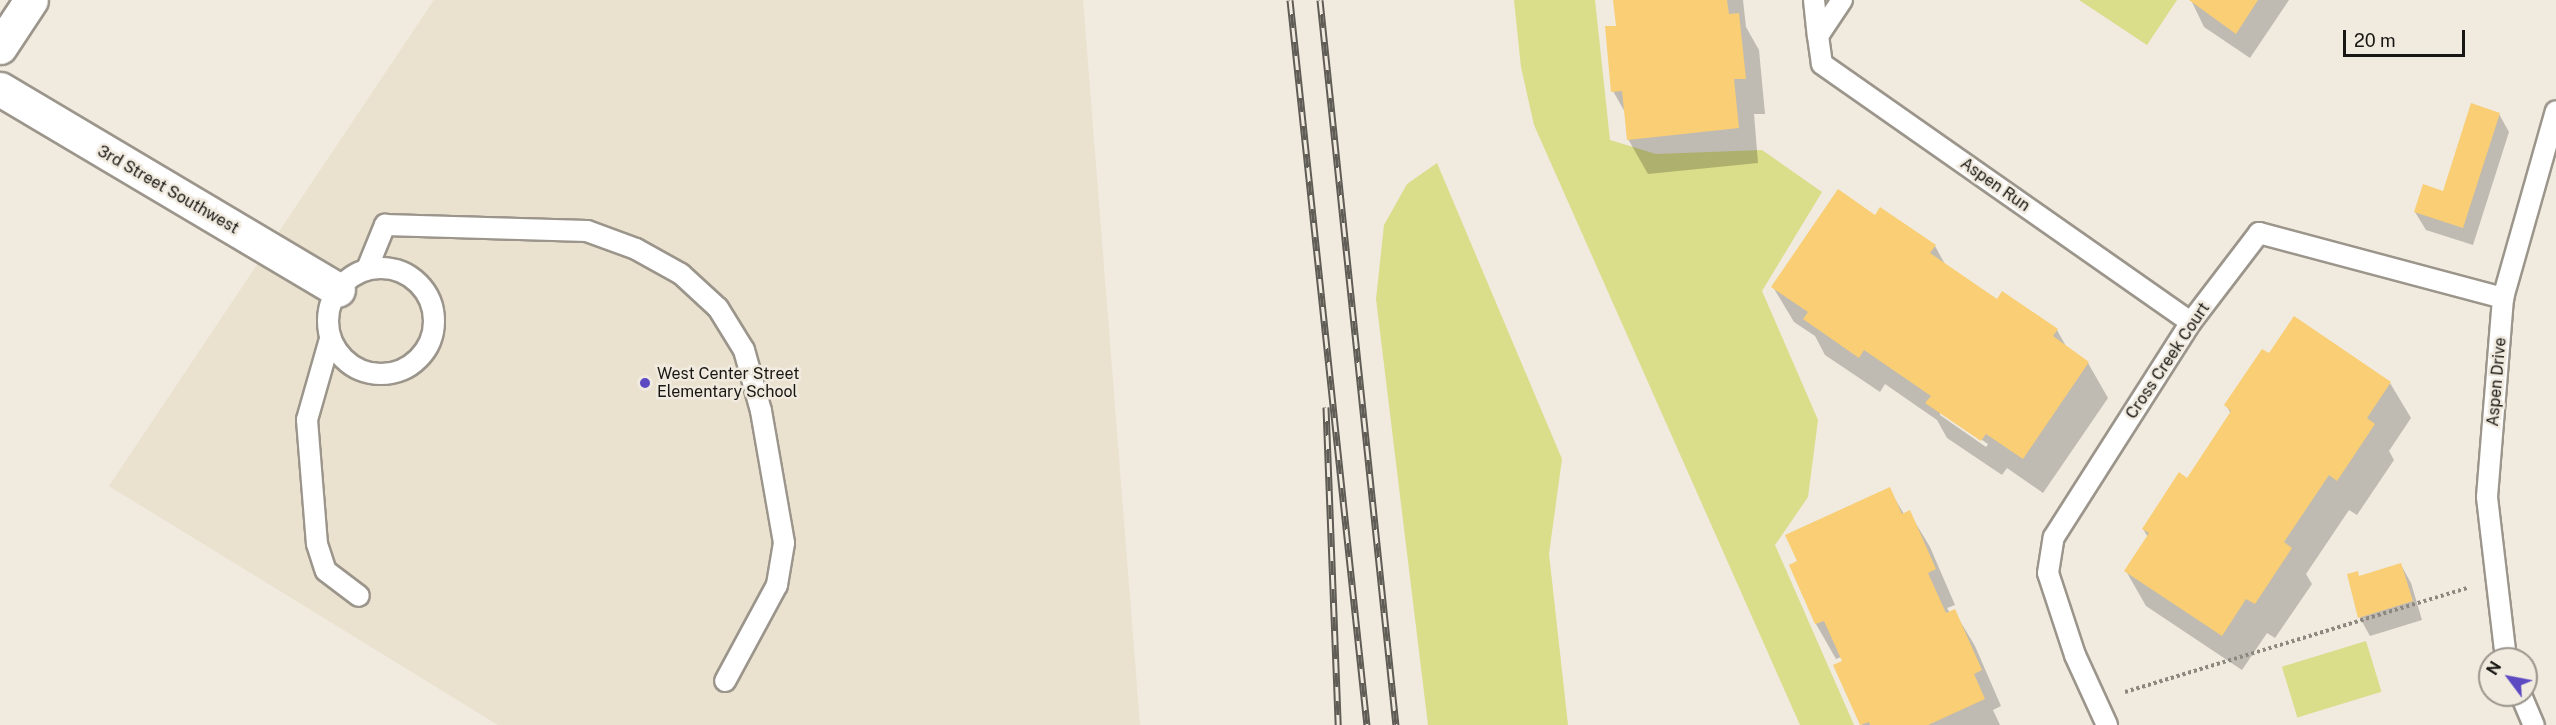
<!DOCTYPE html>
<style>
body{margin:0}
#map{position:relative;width:2556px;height:725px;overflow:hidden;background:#f0eadf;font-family:"Public Sans",sans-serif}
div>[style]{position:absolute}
.built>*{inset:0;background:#eae1ce}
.green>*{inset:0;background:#dadd89;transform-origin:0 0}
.shadow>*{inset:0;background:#0003}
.building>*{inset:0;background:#f9ce74}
.path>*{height:4px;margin-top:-2px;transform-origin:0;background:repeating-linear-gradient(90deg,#8c8880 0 3px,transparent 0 6px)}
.roads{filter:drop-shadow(2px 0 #9b958b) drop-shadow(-2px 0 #9b958b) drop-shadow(0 2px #9b958b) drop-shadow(0 -2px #9b958b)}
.service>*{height:20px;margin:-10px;padding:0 10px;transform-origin:10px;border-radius:10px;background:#fff}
.service>.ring{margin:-10px;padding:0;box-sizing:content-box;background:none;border:20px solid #fff;border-radius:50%}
.minor>*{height:33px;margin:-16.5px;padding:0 16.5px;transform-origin:16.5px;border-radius:16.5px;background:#fff}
.rail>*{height:7px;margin-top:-3.5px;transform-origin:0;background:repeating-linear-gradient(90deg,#f0eadf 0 14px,#5f5c55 0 28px);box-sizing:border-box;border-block:2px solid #5f5c55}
.dots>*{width:16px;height:16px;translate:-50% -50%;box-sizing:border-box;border:3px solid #f0eadf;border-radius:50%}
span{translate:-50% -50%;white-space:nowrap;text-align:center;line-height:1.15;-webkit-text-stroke:5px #f0eadf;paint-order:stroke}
.street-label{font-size:16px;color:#191713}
.poi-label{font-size:16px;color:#191713}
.left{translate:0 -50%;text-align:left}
.north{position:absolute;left:2478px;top:647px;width:60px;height:60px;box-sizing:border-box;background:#f0eadf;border:2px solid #9a968d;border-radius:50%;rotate:302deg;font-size:16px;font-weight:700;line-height:24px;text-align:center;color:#191713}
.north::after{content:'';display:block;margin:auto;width:21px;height:27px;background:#5d49c2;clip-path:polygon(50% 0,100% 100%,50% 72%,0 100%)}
.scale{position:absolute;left:2343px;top:30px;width:122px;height:27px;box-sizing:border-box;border:3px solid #191713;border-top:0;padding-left:8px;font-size:18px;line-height:21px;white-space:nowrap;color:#191713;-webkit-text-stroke:4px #f0eadf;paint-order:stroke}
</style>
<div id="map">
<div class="built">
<i style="clip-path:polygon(434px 0,1083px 0,1140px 725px,498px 725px,109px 486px)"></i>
</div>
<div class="green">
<i style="clip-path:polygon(1514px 0,1595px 0,1610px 140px,1656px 154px,1762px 150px,1822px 192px,1762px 291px,1818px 420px,1808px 497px,1775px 545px,1854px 725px,1800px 725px,1534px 125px,1521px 67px)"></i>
<i style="clip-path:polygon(2079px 0,2177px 0,2147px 45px)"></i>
<i style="clip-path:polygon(1437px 163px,1562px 459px,1549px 554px,1568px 725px,1428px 725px,1376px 299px,1384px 225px,1407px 184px)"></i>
<i style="left:2366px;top:641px;width:53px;height:88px;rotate:73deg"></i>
</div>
<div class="shadow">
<i style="clip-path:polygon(1615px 0,1743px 0,1746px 27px,1759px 50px,1765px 114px,1754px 114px,1758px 163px,1648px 174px,1628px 139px,1626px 114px,1613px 91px,1617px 27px)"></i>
<i style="clip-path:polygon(2191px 0,2289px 0,2250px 58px,2204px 27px)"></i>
<i style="clip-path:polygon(2499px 114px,2509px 132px,2473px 245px,2426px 230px,2415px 212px,2444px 193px)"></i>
<i style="clip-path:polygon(evenodd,1875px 217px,1935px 246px,1946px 266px,1997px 301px,2057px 330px,2067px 348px,2088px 363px,2108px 398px,2043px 493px,2007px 468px,2002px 475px,1947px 438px,1937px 420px,1885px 384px,1880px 392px,1825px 355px,1815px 336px,1794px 322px,1773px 287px,1875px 217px,1940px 411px,1988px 444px,1986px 447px,1940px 415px,1940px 411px)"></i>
<i style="clip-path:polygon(2270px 356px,2390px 383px,2411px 418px,2389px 451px,2394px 460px,2357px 515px,2349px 510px,2306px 574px,2312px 584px,2275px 638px,2267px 633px,2242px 670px,2146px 606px,2126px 571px,2148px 537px,2143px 529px,2187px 480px,2231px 414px,2226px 405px)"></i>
<i style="clip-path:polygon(1889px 489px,1904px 514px,1909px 512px,1930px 547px,1955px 605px,1947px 608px,1950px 613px,1954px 611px,1975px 646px,2001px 706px,1993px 710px,2000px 725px,1862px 725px,1835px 665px,1844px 661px,1841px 657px,1836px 659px,1816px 624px,1791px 566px)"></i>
<i style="clip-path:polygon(2401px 565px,2411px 583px,2422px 620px,2370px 636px,2360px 618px,2349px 575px,2360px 578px)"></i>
</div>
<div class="building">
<i style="clip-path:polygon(1613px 0,1727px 0,1729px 14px,1739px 13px,1746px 79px,1734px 79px,1739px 128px,1627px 140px,1622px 91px,1611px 92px,1605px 26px,1616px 26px)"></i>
<i style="clip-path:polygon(2189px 0,2258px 0,2236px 34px)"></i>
<i style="clip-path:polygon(2471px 103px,2500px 113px,2463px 228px,2414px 212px,2423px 184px,2443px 191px)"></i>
<i style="clip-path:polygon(1838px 189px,1875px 215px,1880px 207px,1936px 245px,1930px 253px,1997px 299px,2002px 291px,2058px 329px,2053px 336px,2089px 362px,2023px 459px,1986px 434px,1981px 441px,1925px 403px,1931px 396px,1864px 350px,1859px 358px,1803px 319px,1808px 312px,1771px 287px)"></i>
<i style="clip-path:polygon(2294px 316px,2391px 382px,2367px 418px,2375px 424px,2337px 481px,2329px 475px,2284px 542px,2292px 548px,2255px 604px,2246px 599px,2222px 636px,2124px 571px,2149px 533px,2142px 529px,2179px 472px,2187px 478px,2231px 411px,2224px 405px,2262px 349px,2269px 353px)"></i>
<i style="clip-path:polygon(1890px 487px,1902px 514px,1910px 510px,1936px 569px,1928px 573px,1946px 613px,1955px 609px,1982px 670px,1974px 674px,1985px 699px,1928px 725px,1870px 725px,1869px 722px,1860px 725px,1833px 665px,1842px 661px,1824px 621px,1815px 624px,1789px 565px,1797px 561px,1785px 535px)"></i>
<i style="clip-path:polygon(2401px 563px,2413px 601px,2358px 618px,2347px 574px,2358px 571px,2359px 576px)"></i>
</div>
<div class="path">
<i style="left:2125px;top:692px;width:358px;rotate:-16.9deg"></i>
</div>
<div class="roads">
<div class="service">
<i style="left:1814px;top:0;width:36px;rotate:84deg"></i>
<i style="left:1842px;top:0;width:43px;rotate:123.7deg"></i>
<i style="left:1818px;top:36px;width:28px;rotate:82deg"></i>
<i style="left:1822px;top:64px;width:450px;rotate:35deg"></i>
<i class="ring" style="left:328px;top:268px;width:86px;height:86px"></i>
<i style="left:367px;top:269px;width:48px;rotate:-67.8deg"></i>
<i style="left:385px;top:225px;width:202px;rotate:1.7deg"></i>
<i style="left:587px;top:231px;width:52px;rotate:20.2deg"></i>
<i style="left:636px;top:249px;width:51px;rotate:29.1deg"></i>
<i style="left:681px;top:274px;width:50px;rotate:42.6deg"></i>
<i style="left:718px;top:308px;width:49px;rotate:58.2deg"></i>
<i style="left:744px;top:350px;width:63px;rotate:74.4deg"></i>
<i style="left:761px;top:411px;width:134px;rotate:80.1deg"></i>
<i style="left:784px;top:543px;width:43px;rotate:99.5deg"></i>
<i style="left:777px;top:585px;width:109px;rotate:118.4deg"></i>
<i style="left:330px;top:339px;width:84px;rotate:105.9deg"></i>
<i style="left:307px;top:420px;width:124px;rotate:85.4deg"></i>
<i style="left:317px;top:544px;width:28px;rotate:72deg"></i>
<i style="left:326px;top:571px;width:41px;rotate:37.1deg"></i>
<i style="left:2506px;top:659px;width:163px;rotate:-96.7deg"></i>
<i style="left:2487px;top:497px;width:200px;rotate:-85.4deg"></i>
<i style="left:2503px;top:298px;width:194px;rotate:-74.2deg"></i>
<i style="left:2521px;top:695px;width:33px;rotate:67deg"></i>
<i style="left:2107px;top:725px;width:77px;rotate:-114.6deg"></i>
<i style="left:2075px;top:655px;width:86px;rotate:-108.2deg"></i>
<i style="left:2048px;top:573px;width:36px;rotate:-81deg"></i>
<i style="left:2054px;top:537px;width:255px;rotate:-57.5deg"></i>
<i style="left:2191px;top:322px;width:112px;rotate:-52.6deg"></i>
<i style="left:2259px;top:233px;width:253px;rotate:14.9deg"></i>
</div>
<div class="minor">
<i style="left:0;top:47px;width:56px;rotate:-56.6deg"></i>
<i style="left:0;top:89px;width:393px;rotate:30.7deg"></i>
</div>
</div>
<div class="rail">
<i style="left:1290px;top:0;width:729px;rotate:83.94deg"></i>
<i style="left:1320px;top:0;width:729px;rotate:84.02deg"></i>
<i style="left:1326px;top:407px;width:318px;rotate:87.8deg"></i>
</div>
<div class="dots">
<i style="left:645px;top:383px;background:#5d49c2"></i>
</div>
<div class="street-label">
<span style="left:1995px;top:185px;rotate:35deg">Aspen Run</span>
<span style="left:168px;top:190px;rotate:30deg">3rd Street Southwest</span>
<span style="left:2168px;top:361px;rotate:-56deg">Cross Creek Court</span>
<span style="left:2497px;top:382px;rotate:-85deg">Aspen Drive</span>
</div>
<div class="poi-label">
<span class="left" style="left:657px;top:383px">West Center Street<br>Elementary School</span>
</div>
<div class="north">N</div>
<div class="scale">20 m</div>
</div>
